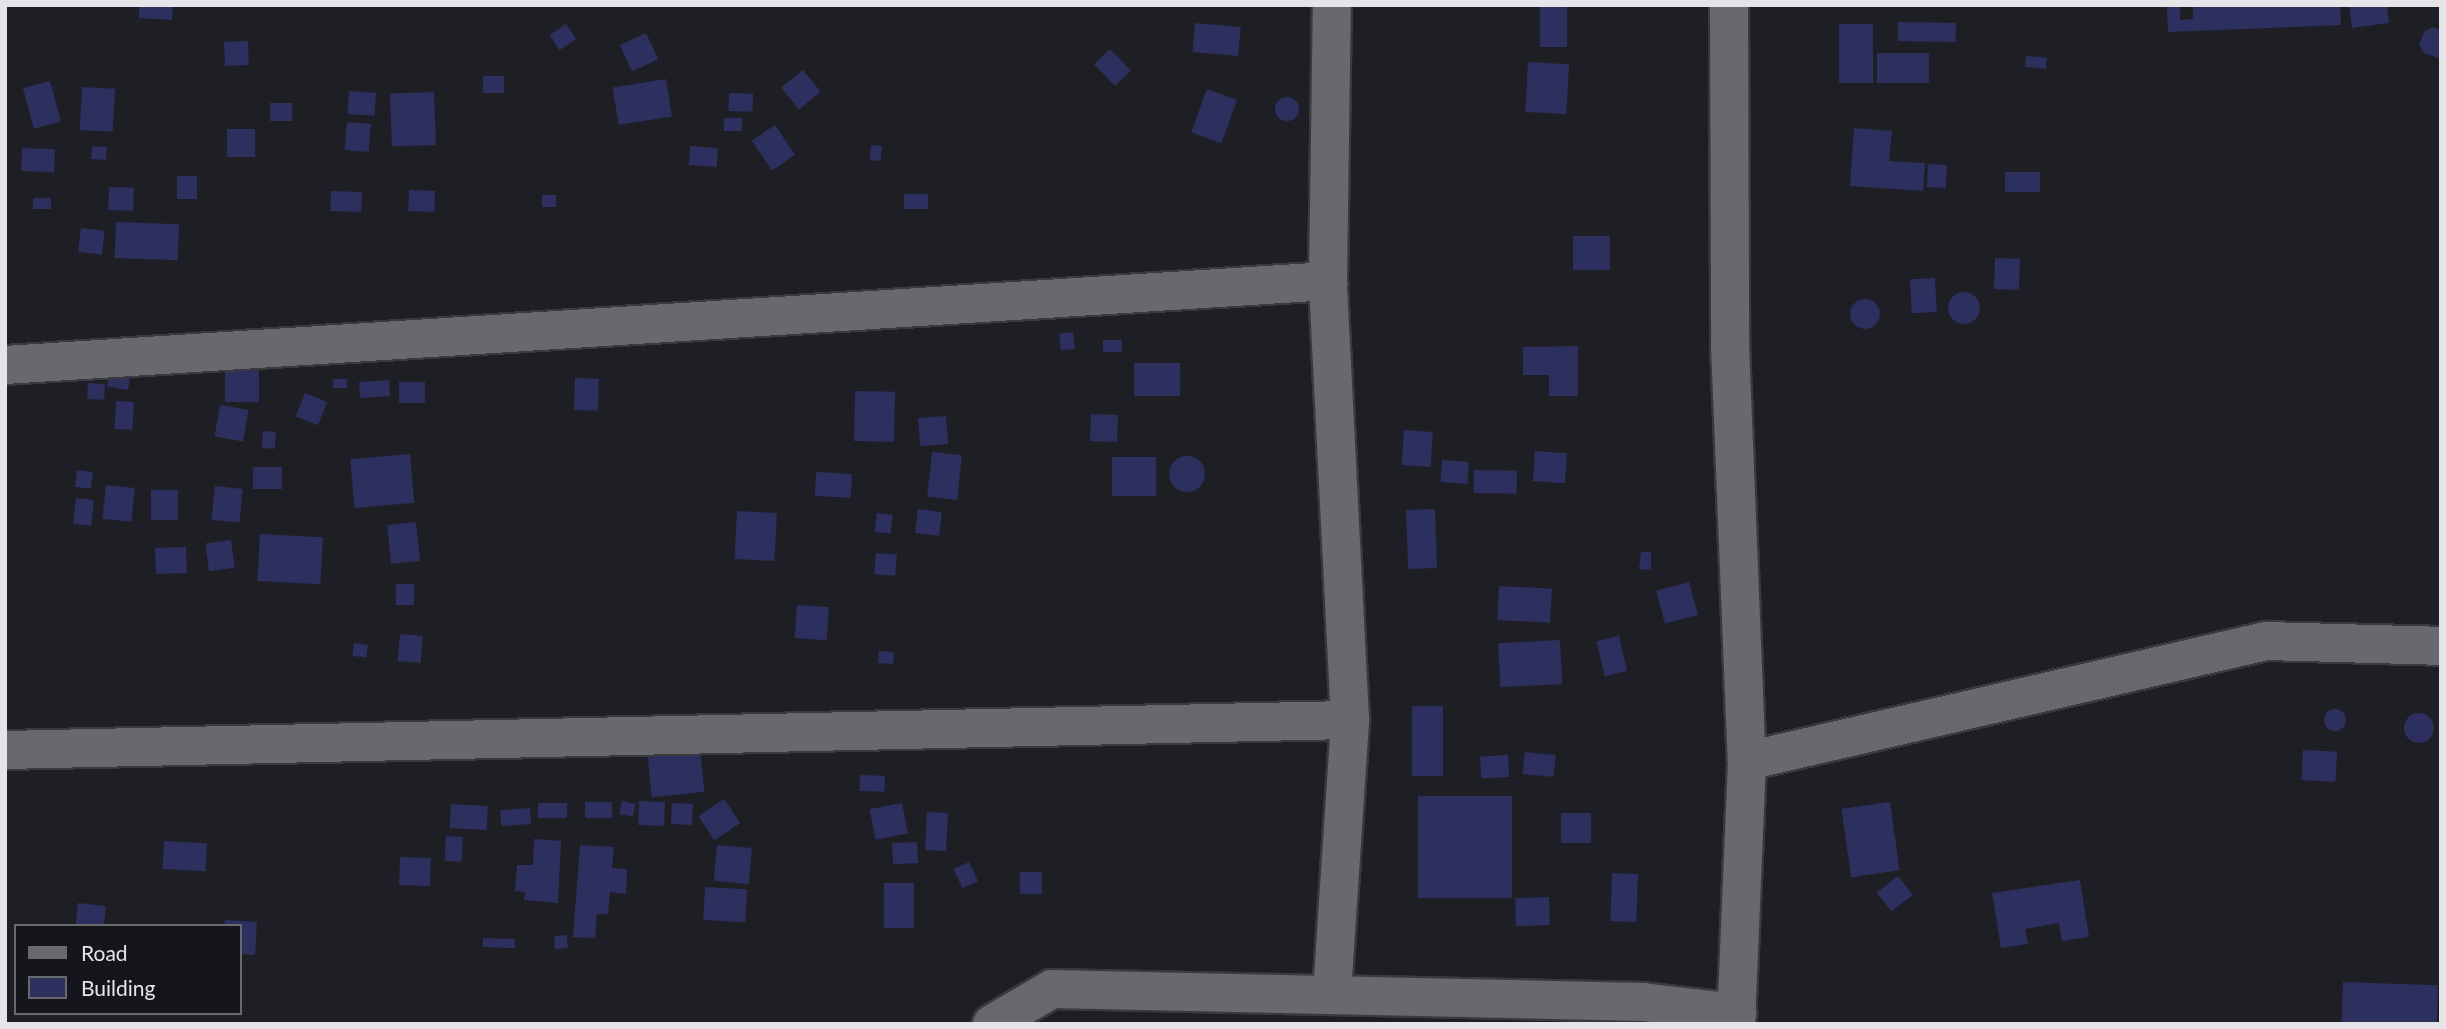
<!DOCTYPE html>
<style>
body{margin:0}
#map{position:relative;width:2446px;height:1029px;overflow:hidden;background:#1e1f25;font-family:Lato,sans-serif}
div>[style]{position:absolute}
.building>*{inset:0;background:#2d2f5f;transform-origin:0 0}
.round{border-radius:50%}
.roads{filter:drop-shadow(2px 0 #39393e) drop-shadow(-2px 0 #39393e) drop-shadow(0 2px #39393e) drop-shadow(0 -2px #39393e)}
.minor>*{height:38px;margin:-19px;padding:0 19px;transform-origin:19px;border-radius:19px;background:#67696f}
span{translate:-50% -50%;white-space:nowrap;text-align:center;line-height:1.15;-webkit-text-stroke:5px #15161b;paint-order:stroke}
.frame{position:absolute;inset:0;border:7px solid #e5e5e9;pointer-events:none}
.legend{position:absolute;left:14px;top:924px;width:228px;height:91px;box-sizing:border-box;background:#15161b;border:2px solid #68696d;margin:0;padding:9px 12px;list-style:none;font-size:21px;color:#e5e5e9}
.legend li{display:flex;align-items:center;gap:14px;height:35px}
.legend b{width:35px;border:2px solid #68696d}
</style>
<div id="map">
<div class="building">
<i style="clip-path:polygon(139px 5px,173px 5px,172px 20px,139px 18px)"></i>
<i style="left:1540px;top:5px;width:27px;height:42px"></i>
<i style="clip-path:polygon(2167px 5px,2180px 5px,2180px 20px,2193px 19px,2193px 5px,2340px 5px,2341px 25px,2168px 32px)"></i>
<i style="clip-path:polygon(2349px 5px,2387px 5px,2389px 23px,2352px 28px)"></i>
<i style="left:1898px;top:22px;width:58px;height:19px;rotate:1deg"></i>
<i style="left:1195px;top:23px;width:46px;height:29px;rotate:5deg"></i>
<i style="left:566px;top:24px;width:18px;height:20px;rotate:56deg"></i>
<i style="left:1839px;top:24px;width:34px;height:59px"></i>
<i style="clip-path:polygon(2433px 27px,2441px 30px,2441px 56px,2438px 58px,2424px 53px,2419px 44px,2425px 31px)"></i>
<i style="left:646px;top:33px;width:29px;height:29px;rotate:65deg"></i>
<i style="left:248px;top:41px;width:24px;height:24px;rotate:88deg"></i>
<i style="left:1110px;top:49px;width:30px;height:22px;rotate:46deg"></i>
<i style="left:1929px;top:53px;width:30px;height:52px;rotate:90deg"></i>
<i style="left:2026px;top:56px;width:21px;height:11px;rotate:5deg"></i>
<i style="left:1528px;top:62px;width:41px;height:50px;rotate:3deg"></i>
<i style="left:803px;top:70px;width:28px;height:28px;rotate:51deg"></i>
<i style="left:504px;top:76px;width:17px;height:21px;rotate:90deg"></i>
<i style="left:666px;top:79px;width:38px;height:54px;rotate:81deg"></i>
<i style="left:50px;top:81px;width:42px;height:28px;rotate:75deg"></i>
<i style="left:82px;top:87px;width:33px;height:43px;rotate:3deg"></i>
<i style="left:1207px;top:89px;width:32px;height:46px;rotate:20deg"></i>
<i style="left:349px;top:91px;width:27px;height:23px;rotate:4deg"></i>
<i style="left:434px;top:92px;width:53px;height:44px;rotate:88deg"></i>
<i style="left:729px;top:93px;width:24px;height:18px;rotate:2deg"></i>
<i class="round" style="left:1275px;top:97px;width:24px;height:24px"></i>
<i style="left:292px;top:103px;width:18px;height:22px;rotate:90deg"></i>
<i style="left:724px;top:118px;width:18px;height:13px"></i>
<i style="left:347px;top:122px;width:24px;height:28px;rotate:5deg"></i>
<i style="left:775px;top:125px;width:36px;height:28px;rotate:56deg"></i>
<i style="clip-path:polygon(1854px 128px,1892px 131px,1889px 161px,1925px 163px,1923px 191px,1850px 186px)"></i>
<i style="left:227px;top:129px;width:28px;height:28px"></i>
<i style="left:871px;top:145px;width:11px;height:15px;rotate:5deg"></i>
<i style="left:92px;top:146px;width:15px;height:13px;rotate:4deg"></i>
<i style="left:690px;top:146px;width:28px;height:19px;rotate:4deg"></i>
<i style="left:22px;top:148px;width:33px;height:23px;rotate:2deg"></i>
<i style="left:1928px;top:164px;width:19px;height:23px;rotate:3deg"></i>
<i style="left:2005px;top:172px;width:35px;height:20px"></i>
<i style="left:177px;top:176px;width:20px;height:23px"></i>
<i style="left:109px;top:187px;width:25px;height:23px;rotate:2deg"></i>
<i style="left:409px;top:190px;width:26px;height:21px;rotate:2deg"></i>
<i style="left:331px;top:191px;width:31px;height:20px;rotate:2deg"></i>
<i style="left:904px;top:194px;width:24px;height:15px"></i>
<i style="left:542px;top:195px;width:14px;height:12px"></i>
<i style="left:33px;top:198px;width:18px;height:11px"></i>
<i style="left:116px;top:222px;width:63px;height:36px;rotate:2deg"></i>
<i style="left:81px;top:228px;width:24px;height:24px;rotate:7deg"></i>
<i style="left:1573px;top:236px;width:37px;height:34px"></i>
<i style="left:1995px;top:258px;width:25px;height:31px;rotate:2deg"></i>
<i style="left:1935px;top:278px;width:34px;height:25px;rotate:87deg"></i>
<i class="round" style="left:1948px;top:292px;width:32px;height:32px"></i>
<i class="round" style="left:1850px;top:299px;width:30px;height:30px"></i>
<i style="left:1073px;top:332px;width:17px;height:14px;rotate:83deg"></i>
<i style="left:1103px;top:340px;width:19px;height:12px"></i>
<i style="clip-path:polygon(1578px 346px,1578px 396px,1549px 396px,1549px 375px,1523px 375px,1523px 347px)"></i>
<i style="left:1134px;top:363px;width:46px;height:33px"></i>
<i style="left:110px;top:368px;width:21px;height:19px;rotate:8deg"></i>
<i style="left:259px;top:370px;width:32px;height:34px;rotate:90deg"></i>
<i style="left:575px;top:378px;width:24px;height:32px;rotate:2deg"></i>
<i style="left:347px;top:379px;width:9px;height:14px;rotate:90deg"></i>
<i style="left:389px;top:380px;width:16px;height:30px;rotate:86deg"></i>
<i style="left:399px;top:382px;width:26px;height:21px"></i>
<i style="left:88px;top:383px;width:17px;height:16px;rotate:3deg"></i>
<i style="left:855px;top:391px;width:40px;height:50px;rotate:1deg"></i>
<i style="left:305px;top:393px;width:24px;height:25px;rotate:22deg"></i>
<i style="left:116px;top:401px;width:18px;height:28px;rotate:3deg"></i>
<i style="left:220px;top:405px;width:29px;height:32px;rotate:10deg"></i>
<i style="left:1091px;top:414px;width:27px;height:27px;rotate:2deg"></i>
<i style="left:946px;top:416px;width:28px;height:28px;rotate:86deg"></i>
<i style="left:1404px;top:430px;width:29px;height:35px;rotate:4deg"></i>
<i style="left:263px;top:431px;width:13px;height:17px;rotate:4deg"></i>
<i style="left:1535px;top:451px;width:32px;height:30px;rotate:4deg"></i>
<i style="left:932px;top:452px;width:30px;height:45px;rotate:6deg"></i>
<i style="left:410px;top:454px;width:49px;height:60px;rotate:85deg"></i>
<i class="round" style="left:1169px;top:456px;width:36px;height:36px"></i>
<i style="left:1156px;top:457px;width:39px;height:44px;rotate:90deg"></i>
<i style="left:1442px;top:460px;width:27px;height:22px;rotate:4deg"></i>
<i style="left:282px;top:467px;width:22px;height:29px;rotate:90deg"></i>
<i style="left:77px;top:470px;width:16px;height:17px;rotate:7deg"></i>
<i style="left:1474px;top:470px;width:43px;height:23px;rotate:1deg"></i>
<i style="left:816px;top:472px;width:36px;height:24px;rotate:3deg"></i>
<i style="left:106px;top:485px;width:29px;height:34px;rotate:6deg"></i>
<i style="left:215px;top:486px;width:28px;height:34px;rotate:6deg"></i>
<i style="left:151px;top:490px;width:27px;height:30px"></i>
<i style="left:76px;top:498px;width:18px;height:26px;rotate:6deg"></i>
<i style="left:918px;top:509px;width:24px;height:24px;rotate:7deg"></i>
<i style="left:1435px;top:509px;width:59px;height:29px;rotate:88deg"></i>
<i style="left:737px;top:511px;width:40px;height:48px;rotate:3deg"></i>
<i style="left:877px;top:513px;width:16px;height:19px;rotate:7deg"></i>
<i style="left:416px;top:522px;width:39px;height:29px;rotate:84deg"></i>
<i style="left:260px;top:534px;width:63px;height:47px;rotate:3deg"></i>
<i style="left:231px;top:540px;width:28px;height:26px;rotate:82deg"></i>
<i style="left:186px;top:547px;width:26px;height:31px;rotate:88deg"></i>
<i style="clip-path:polygon(1641px 552px,1651px 552px,1651px 570px,1639px 569px)"></i>
<i style="left:876px;top:553px;width:21px;height:21px;rotate:5deg"></i>
<i style="left:1689px;top:582px;width:34px;height:34px;rotate:75deg"></i>
<i style="left:396px;top:584px;width:18px;height:21px"></i>
<i style="left:1499px;top:586px;width:53px;height:34px;rotate:3deg"></i>
<i style="left:797px;top:605px;width:32px;height:33px;rotate:4deg"></i>
<i style="left:400px;top:634px;width:23px;height:27px;rotate:5deg"></i>
<i style="left:1619px;top:636px;width:36px;height:23px;rotate:77deg"></i>
<i style="left:1560px;top:640px;width:44px;height:62px;rotate:87deg"></i>
<i style="left:354px;top:643px;width:14px;height:13px;rotate:8deg"></i>
<i style="left:879px;top:651px;width:15px;height:12px;rotate:4deg"></i>
<i style="left:1412px;top:706px;width:31px;height:70px"></i>
<i class="round" style="left:2324px;top:709px;width:22px;height:22px"></i>
<i class="round" style="left:2404px;top:713px;width:30px;height:30px"></i>
<i style="left:700px;top:748px;width:44px;height:53px;rotate:84deg"></i>
<i style="left:2303px;top:750px;width:34px;height:30px;rotate:3deg"></i>
<i style="left:1525px;top:752px;width:31px;height:22px;rotate:6deg"></i>
<i style="left:1508px;top:755px;width:22px;height:28px;rotate:87deg"></i>
<i style="left:860px;top:775px;width:25px;height:16px;rotate:2deg"></i>
<i style="left:1512px;top:796px;width:102px;height:94px;rotate:90deg"></i>
<i style="left:724px;top:799px;width:29px;height:31px;rotate:56deg"></i>
<i style="left:622px;top:801px;width:14px;height:13px;rotate:12deg"></i>
<i style="left:639px;top:801px;width:26px;height:24px;rotate:2deg"></i>
<i style="left:585px;top:802px;width:27px;height:16px"></i>
<i style="left:1890px;top:802px;width:69px;height:49px;rotate:82deg"></i>
<i style="left:538px;top:803px;width:29px;height:15px"></i>
<i style="left:672px;top:803px;width:21px;height:21px;rotate:3deg"></i>
<i style="left:902px;top:803px;width:31px;height:33px;rotate:79deg"></i>
<i style="left:451px;top:804px;width:37px;height:24px;rotate:3deg"></i>
<i style="left:530px;top:808px;width:16px;height:30px;rotate:86deg"></i>
<i style="left:927px;top:812px;width:21px;height:38px;rotate:3deg"></i>
<i style="left:1561px;top:813px;width:30px;height:30px"></i>
<i style="left:446px;top:836px;width:17px;height:25px;rotate:3deg"></i>
<i style="clip-path:polygon(534px 839px,561px 841px,558px 903px,524px 900px,525px 892px,515px 891px,517px 865px,533px 865px)"></i>
<i style="left:164px;top:841px;width:43px;height:28px;rotate:3deg"></i>
<i style="left:917px;top:842px;width:21px;height:25px;rotate:87deg"></i>
<i style="clip-path:polygon(580px 845px,614px 847px,612px 868px,627px 869px,626px 894px,610px 892px,608px 914px,597px 914px,595px 938px,573px 937px)"></i>
<i style="left:717px;top:845px;width:35px;height:36px;rotate:5deg"></i>
<i style="left:400px;top:857px;width:31px;height:28px;rotate:2deg"></i>
<i style="left:969px;top:862px;width:21px;height:17px;rotate:65deg"></i>
<i style="left:1020px;top:872px;width:22px;height:22px"></i>
<i style="left:1612px;top:873px;width:26px;height:48px;rotate:2deg"></i>
<i style="left:1898px;top:876px;width:24px;height:27px;rotate:52deg"></i>
<i style="clip-path:polygon(2080px 880px,2089px 937px,2062px 941px,2059px 923px,2025px 929px,2028px 944px,2001px 948px,1992px 893px)"></i>
<i style="left:884px;top:883px;width:30px;height:45px"></i>
<i style="left:705px;top:887px;width:42px;height:33px;rotate:3deg"></i>
<i style="left:1549px;top:897px;width:28px;height:34px;rotate:88deg"></i>
<i style="left:78px;top:903px;width:28px;height:22px;rotate:6deg"></i>
<i style="clip-path:polygon(225px 920px,257px 922px,255px 955px,240px 954px,240px 926px,224px 926px)"></i>
<i style="left:567px;top:935px;width:13px;height:13px;rotate:86deg"></i>
<i style="left:483px;top:938px;width:32px;height:9px;rotate:2deg"></i>
<i style="left:2343px;top:982px;width:95px;height:41px;rotate:2deg"></i>
</div>
<div class="roads">
<div class="minor">
<i style="left:1729px;top:5px;width:340px;rotate:89.8deg"></i>
<i style="left:1730px;top:345px;width:416px;rotate:87.7deg"></i>
<i style="left:1747px;top:761px;width:263px;rotate:92.4deg"></i>
<i style="left:5px;top:365px;width:1326px;rotate:-3.63deg"></i>
<i style="left:5px;top:750px;width:1345px;rotate:-1.28deg"></i>
<i style="left:1747px;top:761px;width:533px;rotate:-13.02deg"></i>
<i style="left:2266px;top:641px;width:175px;rotate:1.6deg"></i>
<i style="left:1332px;top:993px;width:274px;rotate:-86.2deg"></i>
<i style="left:1350px;top:720px;width:440px;rotate:-92.9deg"></i>
<i style="left:1328px;top:281px;width:276px;rotate:-89.2deg"></i>
<i style="left:992px;top:1024px;width:69px;rotate:-30.3deg"></i>
<i style="left:1052px;top:989px;width:591px;rotate:1.26deg"></i>
<i style="left:1643px;top:1002px;width:95px;rotate:6.7deg"></i>
</div>
</div>
<div class="frame"></div>
<ul class="legend">
<li><b style="height:9px;background:#67696f"></b>Road</li>
<li><b style="height:19px;background:#2d2f5f"></b>Building</li>
</ul>
</div>
